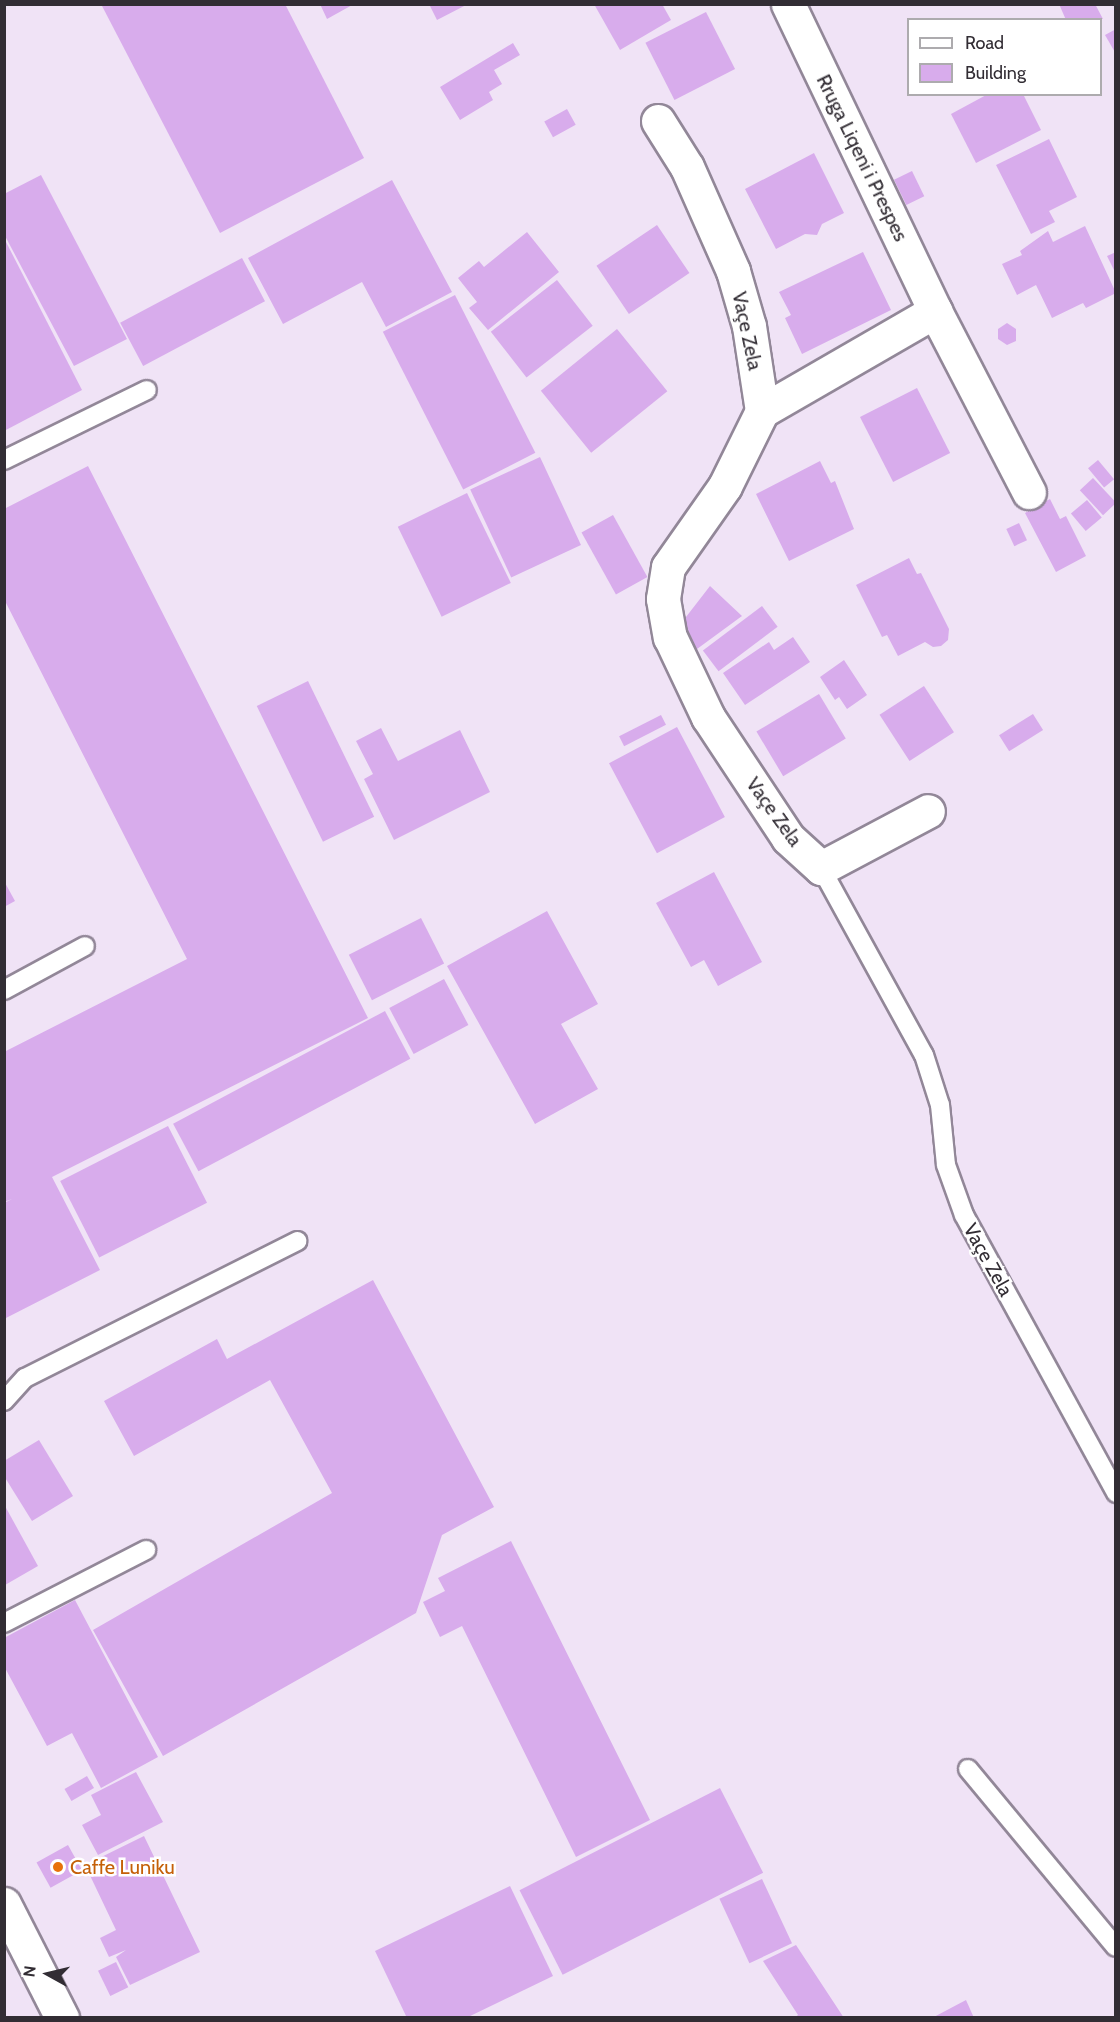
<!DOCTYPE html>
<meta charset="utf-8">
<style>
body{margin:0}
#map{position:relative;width:1120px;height:2022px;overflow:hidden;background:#f0e3f6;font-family:Cabin,sans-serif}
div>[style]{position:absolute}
.building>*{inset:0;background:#d8acec;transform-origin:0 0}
.roads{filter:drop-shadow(2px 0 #928798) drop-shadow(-2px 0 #928798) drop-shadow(0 2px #928798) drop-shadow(0 -2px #928798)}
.lane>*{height:18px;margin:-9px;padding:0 9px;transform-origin:9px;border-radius:9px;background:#fff}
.street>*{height:33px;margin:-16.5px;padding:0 16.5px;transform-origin:16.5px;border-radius:16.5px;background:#fff}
.secondary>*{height:33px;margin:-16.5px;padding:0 16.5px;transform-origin:16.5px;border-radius:16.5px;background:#fff}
.dots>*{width:16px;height:16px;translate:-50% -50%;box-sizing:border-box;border:3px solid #fff;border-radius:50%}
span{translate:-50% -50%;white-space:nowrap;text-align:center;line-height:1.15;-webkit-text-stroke:5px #fff;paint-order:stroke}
.street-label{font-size:20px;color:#322d34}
.food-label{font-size:20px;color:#c56008}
.left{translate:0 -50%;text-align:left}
.frame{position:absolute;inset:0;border:6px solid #322d34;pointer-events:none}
.legend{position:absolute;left:907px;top:18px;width:195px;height:78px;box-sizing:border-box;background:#fff;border:2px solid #adabae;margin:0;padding:8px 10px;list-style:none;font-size:18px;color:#322d34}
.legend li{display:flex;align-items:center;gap:12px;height:30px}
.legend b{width:30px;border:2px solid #adabae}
.north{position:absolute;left:18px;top:1944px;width:60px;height:60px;-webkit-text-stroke:4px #fff;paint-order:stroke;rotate:278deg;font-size:16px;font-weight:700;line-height:24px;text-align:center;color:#322d34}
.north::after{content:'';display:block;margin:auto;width:21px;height:27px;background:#322d34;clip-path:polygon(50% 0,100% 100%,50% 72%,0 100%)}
</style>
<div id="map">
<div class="building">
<i style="clip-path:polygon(101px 4px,285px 4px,364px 158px,220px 233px)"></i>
<i style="clip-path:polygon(320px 4px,354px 4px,327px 19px)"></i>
<i style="clip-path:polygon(429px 4px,468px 4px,437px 20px)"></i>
<i style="clip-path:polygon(594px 4px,662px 4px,671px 20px,620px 50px)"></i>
<i style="clip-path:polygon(1059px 4px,1095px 4px,1103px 19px,1066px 20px)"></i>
<i style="left:706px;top:12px;width:64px;height:68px;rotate:63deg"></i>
<i style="clip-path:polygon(1116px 29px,1116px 54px,1105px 35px)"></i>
<i style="clip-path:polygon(513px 43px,520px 55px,494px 70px,502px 84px,489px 92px,493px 100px,460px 120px,440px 87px)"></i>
<i style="clip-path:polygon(988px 94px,1023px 94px,1041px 130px,976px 163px,951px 114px)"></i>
<i style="left:567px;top:109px;width:18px;height:26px;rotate:61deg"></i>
<i style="clip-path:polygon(1049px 139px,1077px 197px,1049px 211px,1055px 222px,1031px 234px,996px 165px)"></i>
<i style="clip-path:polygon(814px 153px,844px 213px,822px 224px,817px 235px,805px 234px,776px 249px,745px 189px)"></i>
<i style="left:912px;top:171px;width:28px;height:20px;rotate:64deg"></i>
<i style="clip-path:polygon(41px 175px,127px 339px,74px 366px,4px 234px,4px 194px)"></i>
<i style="clip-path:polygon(392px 180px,452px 292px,386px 327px,362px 282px,283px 324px,248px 258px)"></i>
<i style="left:657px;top:225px;width:58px;height:73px;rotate:56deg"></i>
<i style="clip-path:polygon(1085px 226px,1116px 293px,1086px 308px,1083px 303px,1052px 318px,1036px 285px,1017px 295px,1002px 264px,1022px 255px,1020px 251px,1048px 231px,1053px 242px)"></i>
<i style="clip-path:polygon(527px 232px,559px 272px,488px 330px,469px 308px,477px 302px,458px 278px,479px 261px,484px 267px)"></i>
<i style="clip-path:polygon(4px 238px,82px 390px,4px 431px)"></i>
<i style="clip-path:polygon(863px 252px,891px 310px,802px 354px,785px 318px,791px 315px,779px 292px)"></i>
<i style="clip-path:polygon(1116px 252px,1116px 274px,1107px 256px)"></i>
<i style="left:242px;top:258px;width:49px;height:138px;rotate:62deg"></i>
<i style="left:557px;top:280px;width:58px;height:84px;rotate:52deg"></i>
<i style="left:455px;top:295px;width:177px;height:81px;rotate:63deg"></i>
<i style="clip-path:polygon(1007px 323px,1016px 329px,1016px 341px,1007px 345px,998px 339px,998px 329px)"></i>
<i style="left:617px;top:329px;width:80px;height:98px;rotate:51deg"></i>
<i style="left:917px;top:388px;width:73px;height:64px;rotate:63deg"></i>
<i style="left:540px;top:457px;width:97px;height:77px;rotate:65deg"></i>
<i style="left:1098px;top:460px;width:25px;height:13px;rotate:50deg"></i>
<i style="clip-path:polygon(820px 461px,831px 483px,835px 481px,854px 529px,789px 561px,756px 494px)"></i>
<i style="clip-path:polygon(88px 466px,368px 1018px,52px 1177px,100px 1270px,4px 1319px,4px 1203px,12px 1199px,4px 1202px,4px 1052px,187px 959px,4px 599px,4px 509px)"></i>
<i style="left:1093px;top:478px;width:34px;height:18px;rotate:47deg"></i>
<i style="left:467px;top:493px;width:100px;height:77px;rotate:64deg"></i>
<i style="clip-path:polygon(1050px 499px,1060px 519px,1066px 516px,1086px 556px,1056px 572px,1025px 513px)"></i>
<i style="left:1087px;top:500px;width:23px;height:21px;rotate:50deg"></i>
<i style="left:613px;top:515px;width:71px;height:36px;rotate:61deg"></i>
<i style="left:1019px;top:523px;width:19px;height:14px;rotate:65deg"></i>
<i style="clip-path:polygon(909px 558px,917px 574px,921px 573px,949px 629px,948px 640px,941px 646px,933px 647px,925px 642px,898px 656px,887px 635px,882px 637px,856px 585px)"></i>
<i style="clip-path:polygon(710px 586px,742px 616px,697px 649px,691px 641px,686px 645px,679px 626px)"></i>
<i style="left:762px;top:606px;width:26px;height:74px;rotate:53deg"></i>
<i style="clip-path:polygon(793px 637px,810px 662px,745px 705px,723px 673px,769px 642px,774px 650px)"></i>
<i style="clip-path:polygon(844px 660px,867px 695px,847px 709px,839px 697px,835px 700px,820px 677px)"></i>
<i style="left:308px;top:681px;width:151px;height:57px;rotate:64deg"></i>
<i style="left:924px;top:686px;width:55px;height:53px;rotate:57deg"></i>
<i style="left:819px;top:694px;width:52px;height:73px;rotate:59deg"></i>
<i style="left:1033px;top:714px;width:19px;height:40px;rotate:58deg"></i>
<i style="left:661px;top:715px;width:11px;height:47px;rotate:63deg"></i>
<i style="left:677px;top:727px;width:102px;height:77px;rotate:62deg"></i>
<i style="clip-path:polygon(381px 728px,398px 761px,460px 730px,490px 792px,394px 840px,364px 779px,373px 774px,356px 741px)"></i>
<i style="clip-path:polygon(714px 872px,762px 962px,718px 986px,704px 960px,691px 967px,656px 903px)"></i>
<i style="clip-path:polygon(4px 881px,15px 901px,4px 907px)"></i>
<i style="clip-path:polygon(547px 911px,598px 1004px,561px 1024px,598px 1089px,535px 1124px,447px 966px)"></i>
<i style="left:421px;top:918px;width:51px;height:81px;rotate:63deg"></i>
<i style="left:444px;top:979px;width:52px;height:62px;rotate:62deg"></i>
<i style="left:385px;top:1011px;width:54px;height:240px;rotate:62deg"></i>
<i style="left:168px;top:1126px;width:86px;height:121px;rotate:63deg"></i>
<i style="clip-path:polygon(373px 1280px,494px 1507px,442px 1535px,416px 1613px,163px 1756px,93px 1630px,332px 1493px,270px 1380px,134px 1456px,104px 1401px,217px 1339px,227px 1359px)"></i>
<i style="clip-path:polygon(39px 1440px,73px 1496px,32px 1521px,4px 1476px,4px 1461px)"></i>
<i style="clip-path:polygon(5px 1506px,38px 1566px,5px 1585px)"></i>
<i style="clip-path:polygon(511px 1541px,650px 1820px,576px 1857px,462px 1626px,440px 1637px,423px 1602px,445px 1591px,438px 1578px)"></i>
<i style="clip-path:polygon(75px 1600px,158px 1757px,101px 1788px,72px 1733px,47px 1746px,4px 1666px,4px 1638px)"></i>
<i style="clip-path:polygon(136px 1772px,163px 1822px,98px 1855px,82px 1825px,101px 1815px,91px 1795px)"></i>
<i style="left:87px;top:1776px;width:14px;height:26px;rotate:60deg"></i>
<i style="left:720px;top:1788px;width:95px;height:225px;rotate:63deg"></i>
<i style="clip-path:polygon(144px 1836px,200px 1952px,130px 1985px,116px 1957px,126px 1950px,109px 1957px,100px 1938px,116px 1930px,85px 1865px)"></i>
<i style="left:68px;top:1845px;width:29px;height:36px;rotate:61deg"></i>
<i style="left:762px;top:1879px;width:71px;height:47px;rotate:65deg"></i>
<i style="clip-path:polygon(510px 1886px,553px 1976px,466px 2018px,407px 2018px,375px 1951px)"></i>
<i style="clip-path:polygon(796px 1945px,844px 2018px,794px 2018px,798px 2015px,763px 1961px)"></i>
<i style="left:116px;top:1962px;width:28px;height:20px;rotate:64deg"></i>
<i style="clip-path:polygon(966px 2000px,974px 2018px,932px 2018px)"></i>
</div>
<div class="roads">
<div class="lane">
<i style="left:4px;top:460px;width:159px;rotate:-26.1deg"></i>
<i style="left:821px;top:868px;width:213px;rotate:61.2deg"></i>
<i style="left:924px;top:1055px;width:52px;rotate:72.3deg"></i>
<i style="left:940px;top:1105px;width:60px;rotate:84.3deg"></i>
<i style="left:946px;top:1165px;width:53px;rotate:70.2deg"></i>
<i style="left:964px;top:1215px;width:317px;rotate:61.3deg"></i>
<i style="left:4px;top:990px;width:92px;rotate:-28.5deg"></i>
<i style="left:4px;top:1401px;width:31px;rotate:-48deg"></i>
<i style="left:25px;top:1378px;width:305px;rotate:-26.7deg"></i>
<i style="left:4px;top:1623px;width:160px;rotate:-27.2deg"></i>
<i style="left:968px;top:1769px;width:231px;rotate:50.3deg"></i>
</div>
<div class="street">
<i style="left:788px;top:4px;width:340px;rotate:64.4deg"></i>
<i style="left:935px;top:311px;width:204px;rotate:62.6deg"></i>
<i style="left:658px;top:121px;width:54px;rotate:57.8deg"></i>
<i style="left:687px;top:167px;width:114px;rotate:66.1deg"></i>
<i style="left:733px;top:271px;width:57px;rotate:73.8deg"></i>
<i style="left:749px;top:326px;width:86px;rotate:81.3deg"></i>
<i style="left:762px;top:411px;width:84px;rotate:116.3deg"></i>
<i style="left:725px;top:486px;width:99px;rotate:125.1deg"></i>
<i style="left:668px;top:567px;width:32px;rotate:99deg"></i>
<i style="left:663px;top:599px;width:39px;rotate:80deg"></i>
<i style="left:670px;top:637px;width:89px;rotate:64.6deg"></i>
<i style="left:708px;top:717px;width:145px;rotate:56.5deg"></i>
<i style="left:788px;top:838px;width:45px;rotate:42.3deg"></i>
<i style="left:821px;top:868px;width:121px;rotate:-28deg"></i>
<i style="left:762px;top:411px;width:200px;rotate:-30deg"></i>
</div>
<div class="secondary">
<i style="left:4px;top:1904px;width:128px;rotate:63deg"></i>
</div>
</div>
<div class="dots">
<i style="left:58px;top:1867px;background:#e8710a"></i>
</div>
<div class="street-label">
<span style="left:862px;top:158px;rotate:64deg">Rruga Liqeni i Prespes</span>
<span style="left:747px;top:331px;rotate:78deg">Vaçe Zela</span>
<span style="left:774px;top:812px;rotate:54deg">Vaçe Zela</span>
<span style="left:988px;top:1260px;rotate:61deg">Vaçe Zela</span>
</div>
<div class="food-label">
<span class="left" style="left:70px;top:1867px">Caffe Luniku</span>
</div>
<div class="frame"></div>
<ul class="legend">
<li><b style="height:8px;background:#fff"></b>Road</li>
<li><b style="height:16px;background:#d8acec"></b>Building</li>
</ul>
<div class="north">N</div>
</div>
